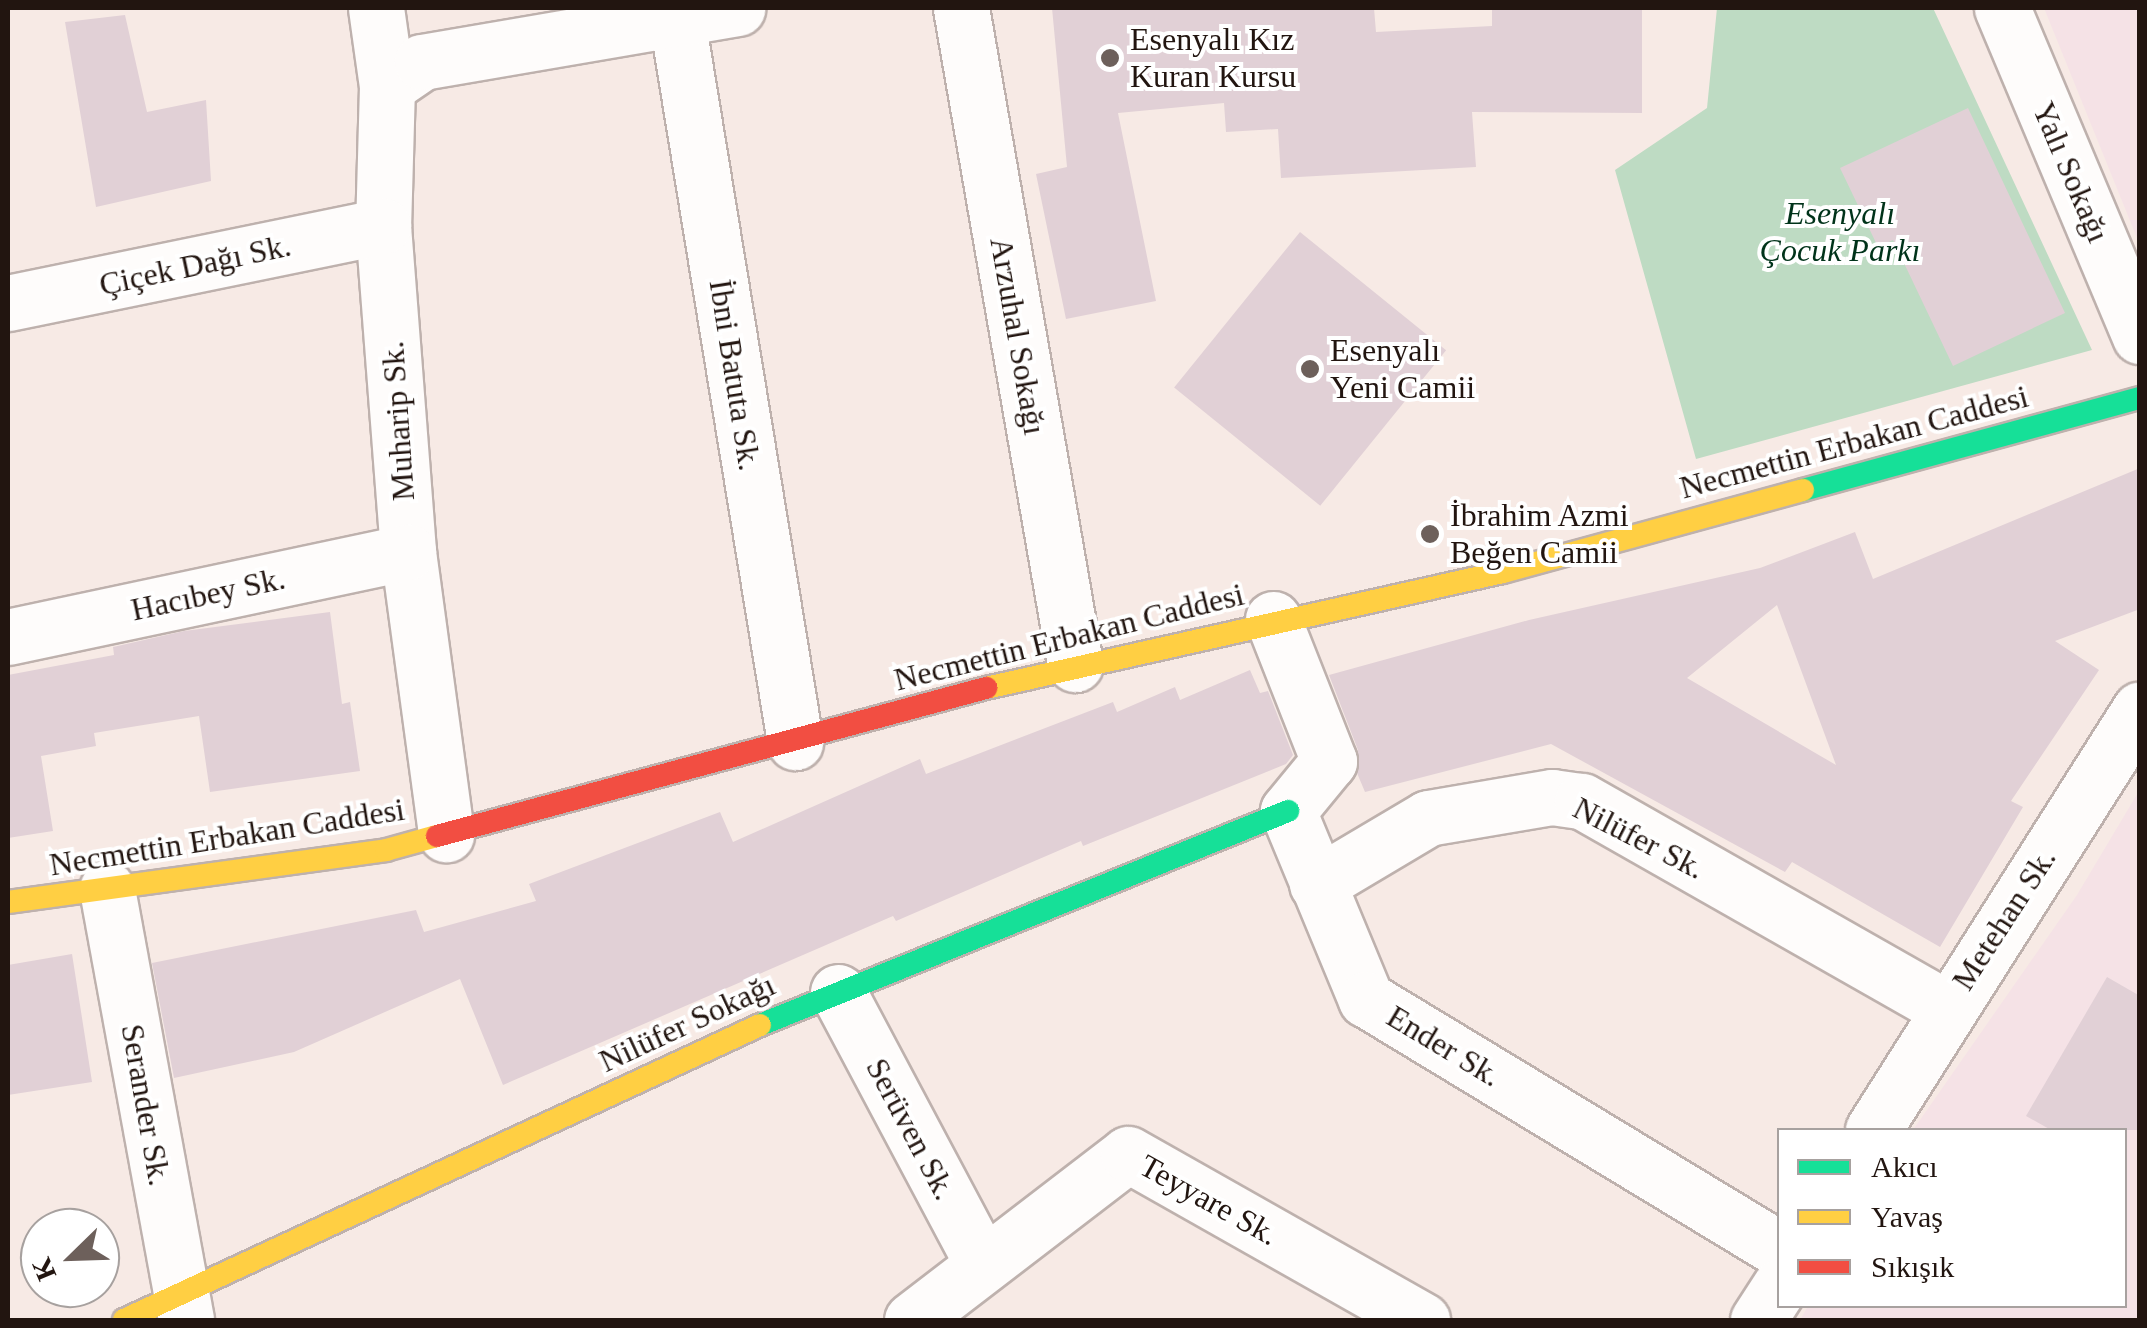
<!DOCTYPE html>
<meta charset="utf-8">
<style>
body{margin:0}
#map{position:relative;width:2147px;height:1328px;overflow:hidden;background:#f7eae5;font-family:Georgia,serif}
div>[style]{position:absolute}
.education>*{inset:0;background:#f5e2e6}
.green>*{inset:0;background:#bedbc3}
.building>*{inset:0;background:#e1d0d6;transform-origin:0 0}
.roads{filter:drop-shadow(2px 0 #beb1ad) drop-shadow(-2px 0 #beb1ad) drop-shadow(0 2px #beb1ad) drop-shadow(0 -2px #beb1ad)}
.street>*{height:55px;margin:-27.5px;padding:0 27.5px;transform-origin:27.5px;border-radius:27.5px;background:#fefcfb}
.fast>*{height:22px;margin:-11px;padding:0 11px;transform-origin:11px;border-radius:11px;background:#16e098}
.slow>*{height:22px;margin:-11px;padding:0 11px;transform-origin:11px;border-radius:11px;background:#ffcf43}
.jam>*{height:22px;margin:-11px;padding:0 11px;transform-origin:11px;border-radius:11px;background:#f24e42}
.dots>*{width:28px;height:28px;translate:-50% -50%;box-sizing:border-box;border:5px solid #fff;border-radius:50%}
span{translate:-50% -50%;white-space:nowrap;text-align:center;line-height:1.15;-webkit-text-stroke:8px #fff;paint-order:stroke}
.poi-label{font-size:32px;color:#221510}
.left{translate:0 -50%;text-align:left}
.street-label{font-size:32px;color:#221510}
.park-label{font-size:32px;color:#00331a;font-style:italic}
.frame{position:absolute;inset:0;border:10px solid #221510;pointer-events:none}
.legend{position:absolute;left:1777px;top:1128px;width:350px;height:180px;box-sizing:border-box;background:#fff;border:2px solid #a7a19f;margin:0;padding:12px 18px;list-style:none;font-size:30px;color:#221510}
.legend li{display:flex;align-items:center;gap:20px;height:50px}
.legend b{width:50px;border:2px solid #a7a19f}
.north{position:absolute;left:20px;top:1208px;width:100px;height:100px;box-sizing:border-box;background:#fff;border:2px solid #a7a19f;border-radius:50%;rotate:247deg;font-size:28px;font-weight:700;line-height:40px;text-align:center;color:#221510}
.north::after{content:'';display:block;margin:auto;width:35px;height:45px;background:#6d605b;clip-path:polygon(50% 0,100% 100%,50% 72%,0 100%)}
</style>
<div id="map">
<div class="education">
<i style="clip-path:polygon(2044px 8px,2139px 8px,2139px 243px)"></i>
<i style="clip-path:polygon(2139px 791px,2139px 1320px,1800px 1320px,1808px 1306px,2124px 1306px,2124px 1130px,1913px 1130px,2077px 895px)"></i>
</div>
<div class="green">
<i style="clip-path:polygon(1717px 8px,1933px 8px,2092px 350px,1696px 459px,1615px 170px,1707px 108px)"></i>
</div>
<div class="building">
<i style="clip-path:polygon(1052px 8px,1374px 8px,1376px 32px,1492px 26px,1492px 8px,1642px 8px,1642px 113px,1472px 112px,1476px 167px,1281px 178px,1278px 129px,1226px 132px,1224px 103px,1118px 113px,1156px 301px,1066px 319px,1036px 174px,1067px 167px)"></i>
<i style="clip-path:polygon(125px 15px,147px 112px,206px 100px,211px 181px,96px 207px,65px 22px)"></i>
<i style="clip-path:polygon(1968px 108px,2065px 313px,1953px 366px,1893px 240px,1878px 247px,1840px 168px)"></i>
<i style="left:1300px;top:232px;width:188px;height:200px;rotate:39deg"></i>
<i style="clip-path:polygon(evenodd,2140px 468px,2140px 609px,2055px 641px,2099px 670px,2011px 801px,2023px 807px,1940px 947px,1792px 862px,1785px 872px,1551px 744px,1365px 792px,1357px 773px,1358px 750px,1329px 675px,1529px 620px,1760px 568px,1855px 532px,1873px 579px,2140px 468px,1777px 605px,1836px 765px,1687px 678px,1777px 605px)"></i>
<i style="clip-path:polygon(330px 612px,342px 704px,350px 702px,360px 771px,210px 792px,199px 716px,94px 733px,96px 746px,41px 756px,53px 831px,8px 838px,8px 675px,114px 655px,113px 647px,184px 631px)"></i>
<i style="clip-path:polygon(1250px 670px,1260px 693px,1268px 691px,1293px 755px,1286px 764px,1083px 846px,1081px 841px,896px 921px,893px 916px,503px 1085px,460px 979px,294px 1052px,174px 1078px,152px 963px,416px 910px,424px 932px,536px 901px,529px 884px,720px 812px,733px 842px,920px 759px,926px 774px,1113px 702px,1117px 712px,1175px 687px,1180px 700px)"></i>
<i style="clip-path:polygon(72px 954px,92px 1082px,8px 1095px,8px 965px)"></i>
<i style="clip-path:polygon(2107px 977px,2140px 996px,2140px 1130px,2051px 1130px,2026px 1116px)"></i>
</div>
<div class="roads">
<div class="street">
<i style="left:376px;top:8px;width:79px;rotate:82deg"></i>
<i style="left:387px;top:86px;width:140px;rotate:91.6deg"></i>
<i style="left:383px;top:226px;width:327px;rotate:85.6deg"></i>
<i style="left:408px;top:552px;width:285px;rotate:82.3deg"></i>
<i style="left:675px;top:8px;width:744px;rotate:80.71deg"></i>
<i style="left:961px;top:8px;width:666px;rotate:80.14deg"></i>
<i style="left:2002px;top:8px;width:356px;rotate:67.2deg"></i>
<i style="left:387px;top:86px;width:42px;rotate:-34.4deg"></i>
<i style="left:422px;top:62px;width:320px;rotate:-9.7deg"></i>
<i style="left:8px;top:303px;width:383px;rotate:-11.6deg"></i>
<i style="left:1273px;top:619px;width:153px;rotate:68.5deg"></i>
<i style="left:1329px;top:761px;width:65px;rotate:129.4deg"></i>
<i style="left:1288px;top:811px;width:204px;rotate:67.5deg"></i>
<i style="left:1366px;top:999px;width:484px;rotate:31.2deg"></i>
<i style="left:8px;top:637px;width:409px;rotate:-12deg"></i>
<i style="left:1317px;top:884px;width:129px;rotate:-30.7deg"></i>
<i style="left:1428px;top:818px;width:126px;rotate:-9.6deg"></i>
<i style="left:1552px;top:797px;width:30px;rotate:8deg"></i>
<i style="left:1582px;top:801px;width:419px;rotate:29.6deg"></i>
<i style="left:107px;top:889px;width:438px;rotate:79.6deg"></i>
<i style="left:838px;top:992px;width:309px;rotate:62deg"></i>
<i style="left:1873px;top:1130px;width:498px;rotate:-57.6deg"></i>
<i style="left:912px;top:1320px;width:272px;rotate:-37.5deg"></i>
<i style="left:1128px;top:1154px;width:338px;rotate:29.5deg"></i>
<i style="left:1758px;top:1320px;width:40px;rotate:-57.1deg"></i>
</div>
<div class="fast">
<i style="left:1803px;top:490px;width:349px;rotate:-15.3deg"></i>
<i style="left:760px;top:1025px;width:570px;rotate:-22.06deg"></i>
</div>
<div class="slow">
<i style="left:986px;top:688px;width:530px;rotate:-12.65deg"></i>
<i style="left:1503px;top:572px;width:311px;rotate:-15.3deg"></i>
<i style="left:8px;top:902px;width:382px;rotate:-7.8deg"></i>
<i style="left:386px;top:850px;width:53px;rotate:-15.4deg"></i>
<i style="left:124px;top:1320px;width:701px;rotate:-24.88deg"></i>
</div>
<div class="jam">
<i style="left:437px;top:836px;width:569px;rotate:-15.09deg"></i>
</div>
</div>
<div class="dots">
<i style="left:1110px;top:58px;background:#6d605b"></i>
<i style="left:1310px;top:369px;background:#6d605b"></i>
<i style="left:1430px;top:534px;background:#6d605b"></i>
</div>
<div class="poi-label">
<span class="left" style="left:1130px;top:58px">Esenyalı Kız<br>Kuran Kursu</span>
<span class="left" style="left:1330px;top:369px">Esenyalı<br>Yeni Camii</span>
<span class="left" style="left:1450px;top:534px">İbrahim Azmi<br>Beğen Camii</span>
</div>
<div class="street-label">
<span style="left:2071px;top:172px;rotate:67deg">Yalı Sokağı</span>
<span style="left:195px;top:265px;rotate:-12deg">Çiçek Dağı Sk.</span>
<span style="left:1018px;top:336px;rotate:80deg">Arzuhal Sokağı</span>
<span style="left:735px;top:375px;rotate:81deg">İbni Batuta Sk.</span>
<span style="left:398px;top:421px;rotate:-94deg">Muharip Sk.</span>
<span style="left:1854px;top:442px;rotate:-15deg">Necmettin Erbakan Caddesi</span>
<span style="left:208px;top:594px;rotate:-12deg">Hacıbey Sk.</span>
<span style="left:1069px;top:637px;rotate:-14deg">Necmettin Erbakan Caddesi</span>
<span style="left:227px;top:837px;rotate:-9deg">Necmettin Erbakan Caddesi</span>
<span style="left:1639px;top:838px;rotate:27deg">Nilüfer Sk.</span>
<span style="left:2004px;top:919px;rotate:-57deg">Metehan Sk.</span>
<span style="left:687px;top:1023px;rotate:-25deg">Nilüfer Sokağı</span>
<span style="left:1444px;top:1046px;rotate:31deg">Ender Sk.</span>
<span style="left:146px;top:1105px;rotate:80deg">Serander Sk.</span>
<span style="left:911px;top:1129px;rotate:62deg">Serüven Sk.</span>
<span style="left:1209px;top:1200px;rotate:29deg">Teyyare Sk.</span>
</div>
<div class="park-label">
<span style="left:1840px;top:232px">Esenyalı<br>Çocuk Parkı</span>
</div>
<div class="frame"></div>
<ul class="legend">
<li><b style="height:12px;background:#16e098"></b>Akıcı</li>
<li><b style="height:12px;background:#ffcf43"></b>Yavaş</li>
<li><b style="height:12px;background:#f24e42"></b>Sıkışık</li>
</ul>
<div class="north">K</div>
</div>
